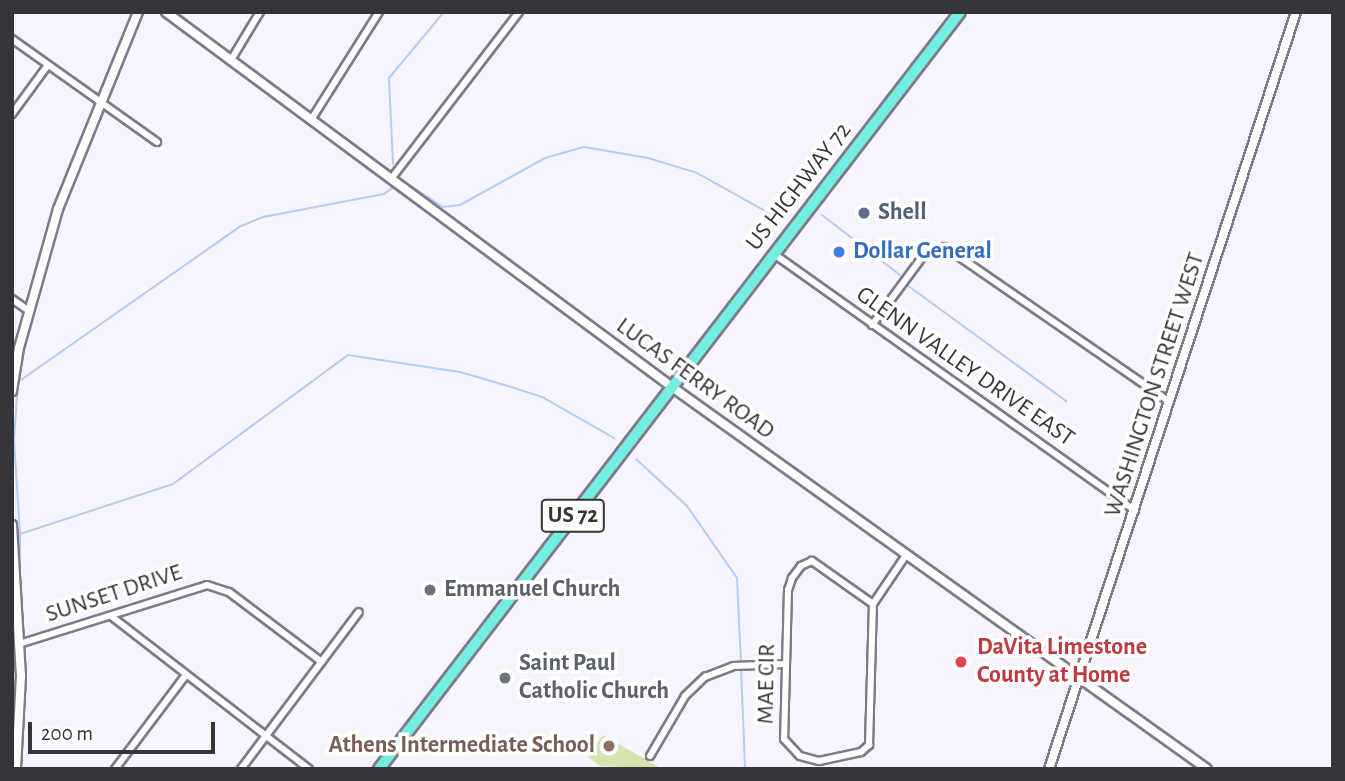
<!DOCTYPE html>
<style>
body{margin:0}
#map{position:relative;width:1345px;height:781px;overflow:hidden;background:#f7f4fd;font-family:"Alegreya Sans",sans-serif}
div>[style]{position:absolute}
.green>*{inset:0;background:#d4e4ad}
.stream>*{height:2px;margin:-1px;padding:0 1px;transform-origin:1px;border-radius:1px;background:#b2cef8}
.roads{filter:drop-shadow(2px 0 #7e7a88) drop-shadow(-2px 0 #7e7a88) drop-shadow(0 2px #7e7a88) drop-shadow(0 -2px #7e7a88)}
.minor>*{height:6px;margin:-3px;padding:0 3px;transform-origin:3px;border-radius:3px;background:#fff}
.tertiary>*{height:8px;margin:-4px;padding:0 4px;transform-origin:4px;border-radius:4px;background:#fff}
.trunk>*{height:10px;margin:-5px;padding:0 5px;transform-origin:5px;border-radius:5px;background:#74eee0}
.dots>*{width:19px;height:19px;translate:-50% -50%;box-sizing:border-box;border:4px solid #fff;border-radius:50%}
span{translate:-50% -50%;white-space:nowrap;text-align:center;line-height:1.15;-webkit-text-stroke:7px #fff;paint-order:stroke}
.shield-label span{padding:2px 5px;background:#fff;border:2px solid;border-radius:5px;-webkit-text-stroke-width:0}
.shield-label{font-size:23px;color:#353439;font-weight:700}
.street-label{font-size:24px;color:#353439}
.service-label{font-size:24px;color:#4e5e75;font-weight:700}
.left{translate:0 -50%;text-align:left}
.shop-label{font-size:24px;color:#366cbe;font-weight:700}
.worship-label{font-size:24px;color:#5b616d;font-weight:700}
.health-label{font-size:24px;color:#be3a42;font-weight:700}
.education-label{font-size:24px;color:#785e54;font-weight:700}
.right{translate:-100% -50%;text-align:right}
.frame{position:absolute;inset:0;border:14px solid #353439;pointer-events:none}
.scale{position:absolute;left:28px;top:722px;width:187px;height:32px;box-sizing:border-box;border:4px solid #353439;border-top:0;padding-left:9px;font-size:21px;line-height:24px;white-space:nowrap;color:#353439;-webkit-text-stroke:5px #fff;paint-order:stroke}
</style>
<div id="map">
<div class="green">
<i style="clip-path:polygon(603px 735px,662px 769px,600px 766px,588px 757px)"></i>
</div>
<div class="stream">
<i style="left:393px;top:164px;width:86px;rotate:-92.7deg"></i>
<i style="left:389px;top:78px;width:86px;rotate:-50.2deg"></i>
<i style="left:402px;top:180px;width:49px;rotate:33.4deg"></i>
<i style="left:443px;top:207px;width:17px;rotate:-7deg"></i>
<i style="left:460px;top:205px;width:97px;rotate:-28.9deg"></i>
<i style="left:545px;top:158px;width:41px;rotate:-15.8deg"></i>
<i style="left:584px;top:147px;width:65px;rotate:9.8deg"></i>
<i style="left:648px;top:158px;width:51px;rotate:17deg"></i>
<i style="left:697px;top:173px;width:88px;rotate:29.2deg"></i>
<i style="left:774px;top:216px;width:33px;rotate:-35deg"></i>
<i style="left:822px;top:215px;width:98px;rotate:37.6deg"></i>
<i style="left:907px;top:285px;width:197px;rotate:36.1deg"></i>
<i style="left:636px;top:459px;width:69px;rotate:42.7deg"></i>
<i style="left:687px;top:506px;width:88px;rotate:55.2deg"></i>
<i style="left:737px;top:578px;width:85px;rotate:87.3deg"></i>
<i style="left:20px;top:533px;width:94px;rotate:-93.7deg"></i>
<i style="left:14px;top:439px;width:57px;rotate:-86deg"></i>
<i style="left:18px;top:382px;width:270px;rotate:-35deg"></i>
<i style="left:239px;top:227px;width:26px;rotate:-23deg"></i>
<i style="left:263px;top:217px;width:123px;rotate:-10.8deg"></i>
<i style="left:384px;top:194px;width:10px;rotate:-37deg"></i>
<i style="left:20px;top:566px;width:32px;rotate:-90deg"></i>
<i style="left:20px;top:534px;width:161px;rotate:-18.1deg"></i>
<i style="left:173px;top:484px;width:217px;rotate:-36.4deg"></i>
<i style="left:348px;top:355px;width:113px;rotate:8.6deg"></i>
<i style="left:460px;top:372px;width:50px;rotate:16.3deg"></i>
<i style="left:508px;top:386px;width:38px;rotate:18deg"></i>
<i style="left:544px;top:398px;width:81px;rotate:29.7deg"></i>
<i style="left:741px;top:668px;width:101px;rotate:87.7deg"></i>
</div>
<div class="roads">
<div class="minor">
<i style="left:12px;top:39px;width:178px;rotate:35.4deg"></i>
<i style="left:231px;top:60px;width:56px;rotate:-58.9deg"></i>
<i style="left:12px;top:114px;width:61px;rotate:-53.7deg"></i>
<i style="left:311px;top:120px;width:128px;rotate:-57.8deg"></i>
<i style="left:391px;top:179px;width:210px;rotate:-52.5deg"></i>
<i style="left:774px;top:254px;width:443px;rotate:35.4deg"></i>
<i style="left:12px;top:299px;width:21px;rotate:35deg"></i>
<i style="left:872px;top:325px;width:86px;rotate:-53.5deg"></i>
<i style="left:923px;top:256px;width:24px;rotate:-22deg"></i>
<i style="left:945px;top:247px;width:273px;rotate:34.6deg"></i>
<i style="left:873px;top:604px;width:75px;rotate:-144.8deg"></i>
<i style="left:812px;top:561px;width:12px;rotate:156deg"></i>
<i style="left:801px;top:566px;width:15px;rotate:127deg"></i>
<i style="left:792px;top:578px;width:13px;rotate:108deg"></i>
<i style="left:788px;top:590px;width:149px;rotate:91.5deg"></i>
<i style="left:784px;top:739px;width:23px;rotate:47deg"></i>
<i style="left:800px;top:756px;width:20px;rotate:15deg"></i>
<i style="left:819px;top:761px;width:43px;rotate:-12.1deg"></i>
<i style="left:861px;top:752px;width:11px;rotate:-41deg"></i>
<i style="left:869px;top:745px;width:141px;rotate:-88.4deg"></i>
<i style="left:873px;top:604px;width:59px;rotate:-56deg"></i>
<i style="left:111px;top:616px;width:250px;rotate:37.7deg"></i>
<i style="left:19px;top:644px;width:197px;rotate:-17.4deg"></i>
<i style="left:207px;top:585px;width:23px;rotate:18deg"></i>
<i style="left:229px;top:592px;width:116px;rotate:37deg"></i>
<i style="left:650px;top:756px;width:69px;rotate:-59.7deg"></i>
<i style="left:685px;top:696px;width:28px;rotate:-44deg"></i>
<i style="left:705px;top:677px;width:31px;rotate:-21deg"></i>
<i style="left:734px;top:666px;width:52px;rotate:-2.2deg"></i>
<i style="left:115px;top:769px;width:116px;rotate:-53deg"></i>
<i style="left:241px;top:769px;width:196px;rotate:-53.1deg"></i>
</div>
<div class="tertiary">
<i style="left:166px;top:12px;width:630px;rotate:36.54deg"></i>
<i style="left:672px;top:387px;width:657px;rotate:35.53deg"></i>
<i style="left:12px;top:391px;width:44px;rotate:-80.8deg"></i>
<i style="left:19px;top:348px;width:144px;rotate:-74.3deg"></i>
<i style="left:58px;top:209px;width:213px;rotate:-67.9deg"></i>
<i style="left:12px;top:525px;width:151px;rotate:86.6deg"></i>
<i style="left:21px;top:676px;width:93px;rotate:93.1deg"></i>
<i style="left:1049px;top:769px;width:796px;rotate:-71.93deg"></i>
</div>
<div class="trunk">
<i style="left:379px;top:769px;width:954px;rotate:-52.49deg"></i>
</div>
</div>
<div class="dots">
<i style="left:864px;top:213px;background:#5c6f8a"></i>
<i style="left:839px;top:252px;background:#3f7fe0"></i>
<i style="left:430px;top:590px;background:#6b7280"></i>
<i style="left:961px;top:662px;background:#e0444e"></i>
<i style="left:505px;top:678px;background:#6b7280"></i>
<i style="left:609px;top:746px;background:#8d6e63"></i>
</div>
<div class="shield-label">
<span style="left:573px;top:516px">US 72</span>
</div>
<div class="street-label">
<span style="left:799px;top:187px;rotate:-52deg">US HIGHWAY 72</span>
<span style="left:965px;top:367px;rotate:35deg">GLENN VALLEY DRIVE EAST</span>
<span style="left:695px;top:379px;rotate:36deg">LUCAS FERRY ROAD</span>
<span style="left:1155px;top:385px;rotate:-72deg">WASHINGTON STREET WEST</span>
<span style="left:114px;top:594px;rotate:-18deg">SUNSET DRIVE</span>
<span style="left:767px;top:684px;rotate:-89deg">MAE CIR</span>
</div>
<div class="service-label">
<span class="left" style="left:878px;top:213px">Shell</span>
</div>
<div class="shop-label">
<span class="left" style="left:853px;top:252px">Dollar General</span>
</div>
<div class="worship-label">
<span class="left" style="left:444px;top:590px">Emmanuel Church</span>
<span class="left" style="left:519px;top:678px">Saint Paul<br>Catholic Church</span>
</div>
<div class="health-label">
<span class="left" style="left:977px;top:662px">DaVita Limestone<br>County at Home</span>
</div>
<div class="education-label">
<span class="right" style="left:595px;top:746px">Athens Intermediate School</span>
</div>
<div class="frame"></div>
<div class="scale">200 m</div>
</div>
